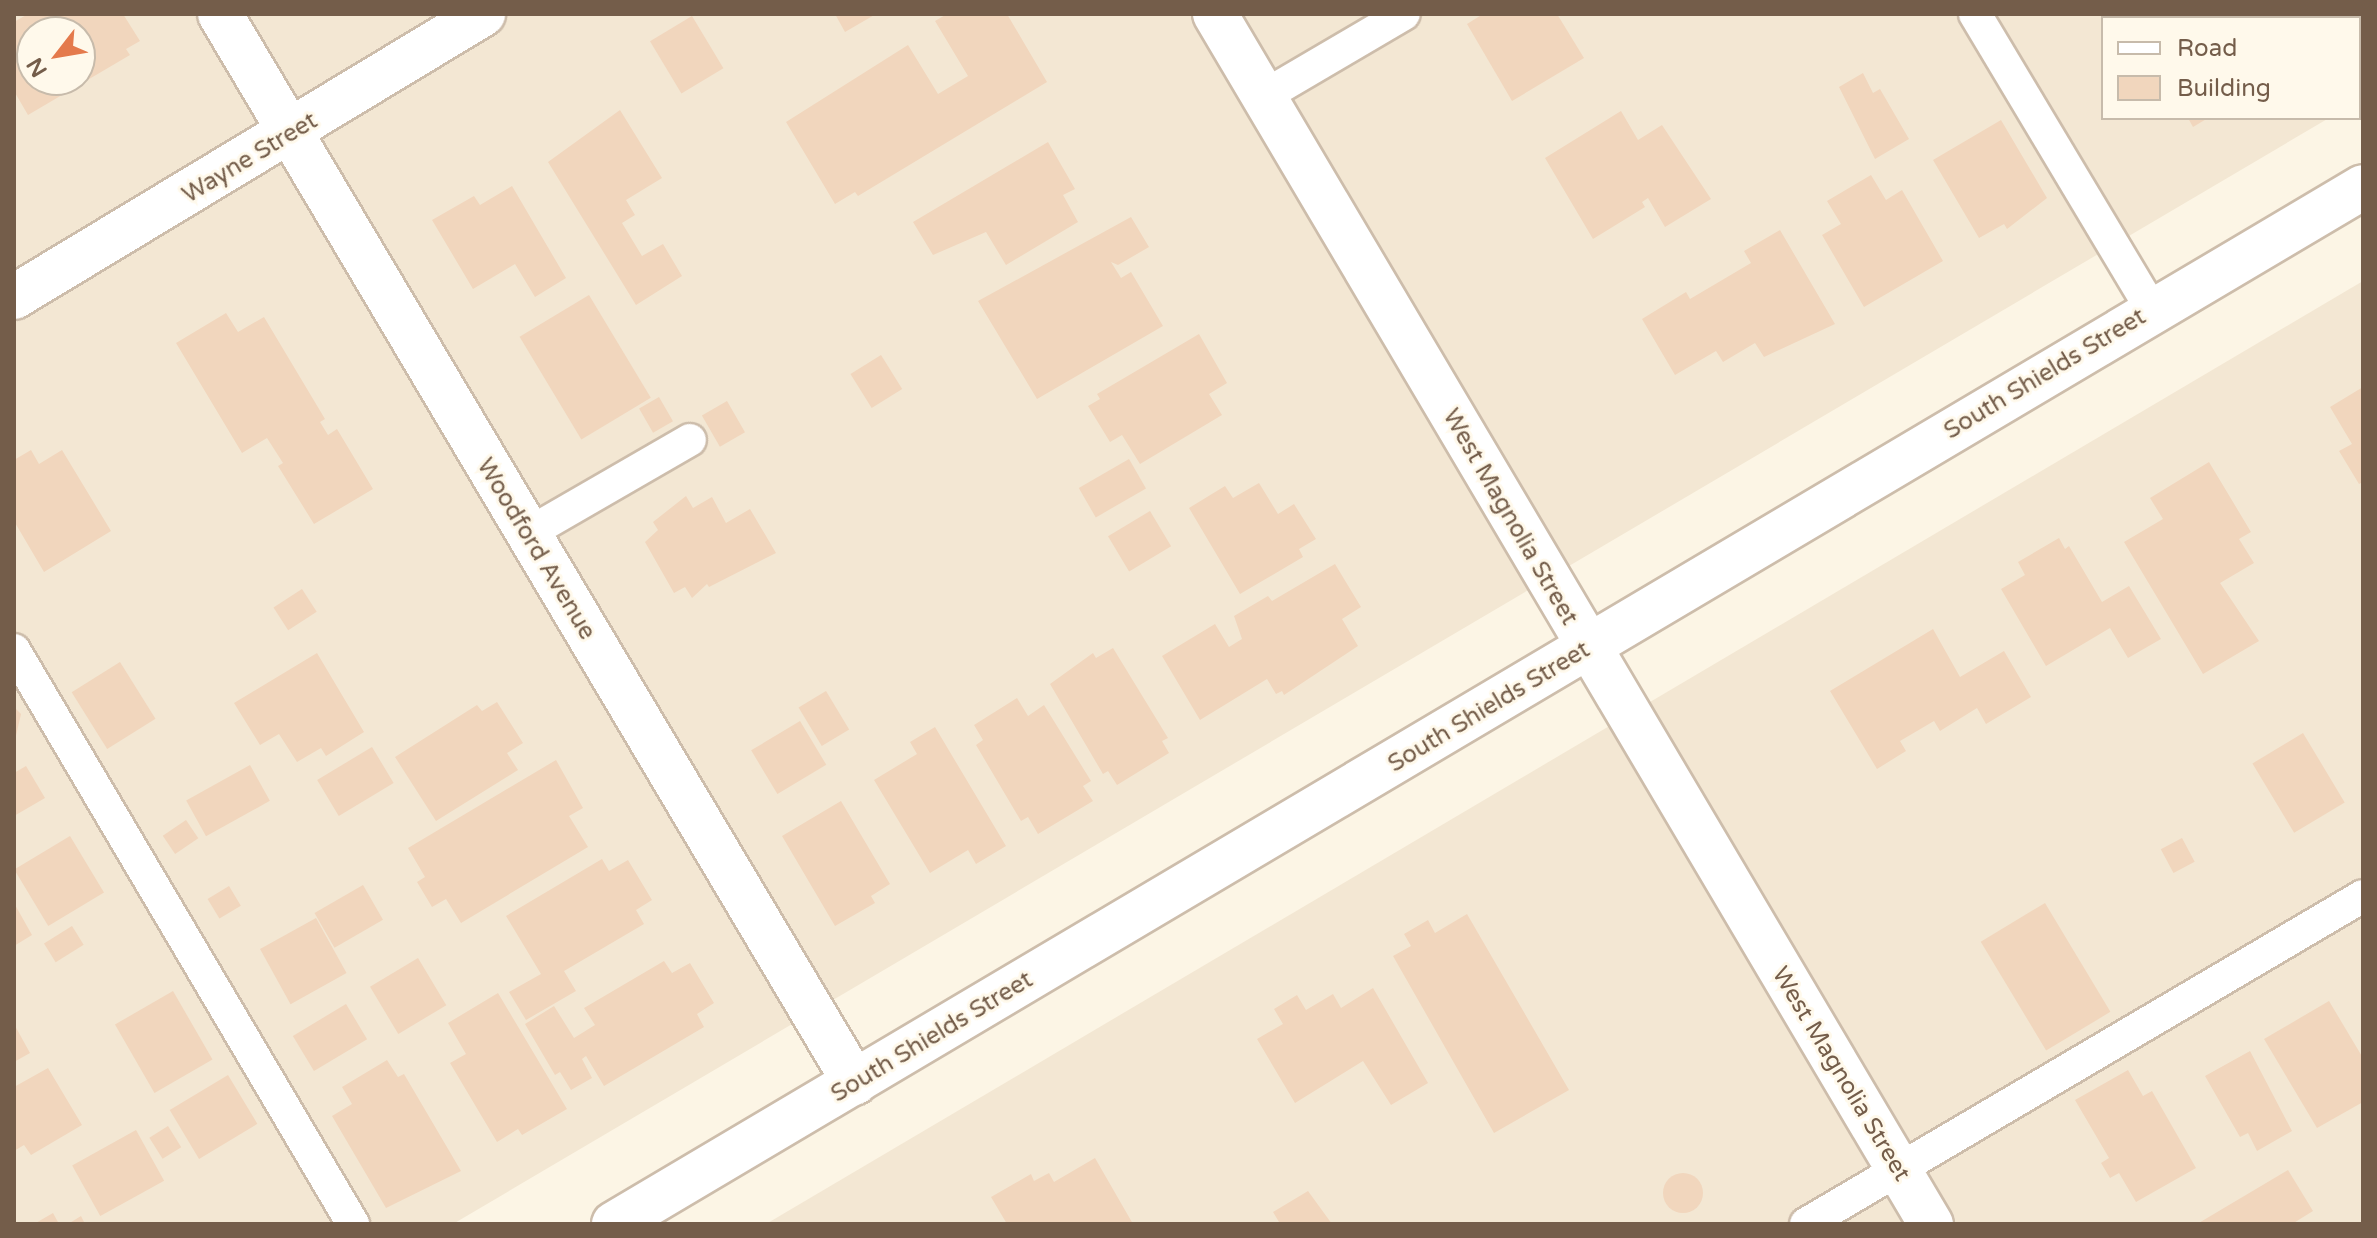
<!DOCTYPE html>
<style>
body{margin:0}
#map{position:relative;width:2377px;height:1238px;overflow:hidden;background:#fcf5e5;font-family:"Varela Round",sans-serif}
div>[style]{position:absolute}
.residential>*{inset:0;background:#f3e7d3}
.building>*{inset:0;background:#f1d6bd;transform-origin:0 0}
.round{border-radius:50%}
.roads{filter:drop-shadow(2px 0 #cdbdab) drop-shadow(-2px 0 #cdbdab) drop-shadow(0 2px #cdbdab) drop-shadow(0 -2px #cdbdab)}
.service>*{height:32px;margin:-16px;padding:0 16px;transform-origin:16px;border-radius:16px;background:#fff}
.minor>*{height:44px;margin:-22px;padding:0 22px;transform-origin:22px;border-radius:22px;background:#fff}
.secondary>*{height:44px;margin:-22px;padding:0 22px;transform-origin:22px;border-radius:22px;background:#fff}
span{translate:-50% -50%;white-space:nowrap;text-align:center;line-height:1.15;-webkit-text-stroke:6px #fff9eb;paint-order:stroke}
.street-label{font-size:24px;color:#745d4a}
.frame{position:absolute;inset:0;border:16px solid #745d4a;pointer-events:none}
.legend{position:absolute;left:2101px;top:16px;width:260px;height:104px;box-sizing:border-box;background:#fff9eb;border:2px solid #c7bbab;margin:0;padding:10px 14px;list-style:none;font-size:24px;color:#745d4a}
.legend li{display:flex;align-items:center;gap:16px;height:40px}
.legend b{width:40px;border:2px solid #c7bbab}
.north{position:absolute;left:16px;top:16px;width:80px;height:80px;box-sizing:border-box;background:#fff9eb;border:2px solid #c7bbab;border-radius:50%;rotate:239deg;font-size:22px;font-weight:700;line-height:32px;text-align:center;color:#745d4a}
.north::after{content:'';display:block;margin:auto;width:28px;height:36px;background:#e47a4c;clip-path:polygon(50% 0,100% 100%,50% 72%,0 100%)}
</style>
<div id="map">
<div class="residential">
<i style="clip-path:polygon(evenodd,14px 14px,2363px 14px,2363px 98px,2359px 100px,2359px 18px,2103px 18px,2103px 118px,2329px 118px,453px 1224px,14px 1224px,14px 14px,32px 32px,80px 32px,80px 80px,32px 80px,32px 32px)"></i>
<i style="clip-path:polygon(2363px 281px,2363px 1224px,766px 1224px)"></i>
</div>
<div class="building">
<i style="clip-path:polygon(evenodd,28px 14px,123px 14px,140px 41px,126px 49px,130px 55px,28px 115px,14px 91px,14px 22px,28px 14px,32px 32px,80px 32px,80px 80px,32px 80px,32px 32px)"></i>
<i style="clip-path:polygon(835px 14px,876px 14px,845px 32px)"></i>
<i style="clip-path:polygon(947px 14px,1007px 14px,1047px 82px,858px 196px,855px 192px,835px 204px,786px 122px,908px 45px,938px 94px,968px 76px,935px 21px)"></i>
<i style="clip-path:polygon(1483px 14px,1557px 14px,1584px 58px,1512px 101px,1467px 24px)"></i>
<i style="left:2153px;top:14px;width:149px;height:4px"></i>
<i style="left:692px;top:16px;width:61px;height:49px;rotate:59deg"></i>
<i style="clip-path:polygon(1863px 73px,1873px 93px,1880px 89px,1909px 139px,1875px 159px,1839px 87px)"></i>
<i style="clip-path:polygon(620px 110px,662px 178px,626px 200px,635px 215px,622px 223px,642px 256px,663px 244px,682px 276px,636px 305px,548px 162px)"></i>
<i style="clip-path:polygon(1621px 111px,1638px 140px,1662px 125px,1711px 199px,1665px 227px,1648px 198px,1642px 202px,1645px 207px,1593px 239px,1545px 158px)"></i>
<i style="clip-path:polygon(2188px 118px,2208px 118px,2193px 127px)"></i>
<i style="clip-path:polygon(2001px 120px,2047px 198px,2007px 229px,2004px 224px,1979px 238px,1933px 160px)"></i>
<i style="clip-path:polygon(1048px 142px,1075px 189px,1063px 195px,1078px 222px,1006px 265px,986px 232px,933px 255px,913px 222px)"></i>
<i style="clip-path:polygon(1871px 175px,1886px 200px,1902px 190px,1943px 261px,1864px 307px,1822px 235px,1841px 224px,1827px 201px)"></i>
<i style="clip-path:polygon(512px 186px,566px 278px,535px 297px,515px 264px,473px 289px,432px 220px,474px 196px,480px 205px)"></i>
<i style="clip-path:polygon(1131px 217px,1149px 247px,1118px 265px,1111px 262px,1121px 278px,1131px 272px,1163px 326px,1037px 399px,978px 301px)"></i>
<i style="clip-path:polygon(1780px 230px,1835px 324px,1764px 357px,1755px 343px,1723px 362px,1716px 351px,1675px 375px,1642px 319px,1686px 292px,1690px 299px,1751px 263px,1744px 251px)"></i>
<i style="left:589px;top:295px;width:120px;height:81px;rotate:59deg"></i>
<i style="clip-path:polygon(226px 313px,238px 332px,264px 317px,325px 419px,320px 422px,328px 435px,337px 429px,373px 489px,314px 524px,278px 466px,283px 463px,267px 438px,242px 453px,176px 343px)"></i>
<i style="clip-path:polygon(1199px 334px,1227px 383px,1209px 394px,1222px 415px,1140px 464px,1122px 435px,1110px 442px,1088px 406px,1100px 399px,1097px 394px)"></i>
<i style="left:881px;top:355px;width:40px;height:36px;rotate:58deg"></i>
<i style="clip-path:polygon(2363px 387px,2363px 482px,2359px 484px,2339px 451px,2352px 444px,2330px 407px)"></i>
<i style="left:659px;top:397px;width:28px;height:23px;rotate:60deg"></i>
<i style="left:727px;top:401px;width:36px;height:29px;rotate:60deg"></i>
<i style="clip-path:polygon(31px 450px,39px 464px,62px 450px,111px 531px,44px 572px,14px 521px,14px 460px)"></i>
<i style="left:1129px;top:459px;width:34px;height:58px;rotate:60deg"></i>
<i style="clip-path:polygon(2209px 462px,2251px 532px,2239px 539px,2254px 563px,2220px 583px,2259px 641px,2203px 674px,2124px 542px,2163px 519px,2150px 498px)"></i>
<i style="clip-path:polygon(1259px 483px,1278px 514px,1294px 504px,1316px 539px,1299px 549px,1303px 557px,1240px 594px,1189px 508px,1225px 486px,1233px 498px)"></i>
<i style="clip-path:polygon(686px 496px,693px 508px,712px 497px,726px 523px,750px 509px,776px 553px,709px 587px,707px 584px,692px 598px,685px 587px,674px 593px,645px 542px,658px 530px,653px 522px)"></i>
<i style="left:1150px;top:511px;width:41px;height:49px;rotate:59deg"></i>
<i style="clip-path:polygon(2059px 538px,2065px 549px,2069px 546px,2102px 602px,2129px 586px,2161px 639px,2128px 658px,2110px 628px,2046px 666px,2001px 589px,2025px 575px,2018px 562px)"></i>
<i style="clip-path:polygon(1335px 564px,1361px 607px,1342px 619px,1358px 646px,1284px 695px,1282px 691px,1276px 694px,1267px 679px,1200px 720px,1162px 656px,1215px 624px,1229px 647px,1242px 639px,1234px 616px,1268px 596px,1272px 601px)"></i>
<i style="left:302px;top:589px;width:27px;height:34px;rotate:57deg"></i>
<i style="clip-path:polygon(1933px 629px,1960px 677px,2004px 651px,2031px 697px,1986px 724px,1977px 708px,1940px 731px,1934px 721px,1900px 741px,1906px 751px,1877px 769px,1830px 691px)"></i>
<i style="clip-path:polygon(1113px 648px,1168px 738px,1162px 741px,1169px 753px,1117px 785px,1108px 771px,1103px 774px,1050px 684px,1093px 653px,1096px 658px)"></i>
<i style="clip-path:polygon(317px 653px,364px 732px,326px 756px,321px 748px,297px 762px,279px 734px,260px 745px,234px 703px)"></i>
<i style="left:120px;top:662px;width:67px;height:57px;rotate:58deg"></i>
<i style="left:826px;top:691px;width:45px;height:32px;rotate:59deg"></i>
<i style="clip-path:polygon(1017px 698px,1028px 716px,1044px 705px,1091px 781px,1083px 786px,1093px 801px,1038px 834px,1028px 817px,1021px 821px,976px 745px,983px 740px,974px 725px)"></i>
<i style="clip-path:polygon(497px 702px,523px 743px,507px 753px,518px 770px,436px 821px,395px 757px,477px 705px,482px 711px)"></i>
<i style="clip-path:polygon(14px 707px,21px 714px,15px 740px,14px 739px)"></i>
<i style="left:800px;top:721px;width:51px;height:57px;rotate:59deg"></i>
<i style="clip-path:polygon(935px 727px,1006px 846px,976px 864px,968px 850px,930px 873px,874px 780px,917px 754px,910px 742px)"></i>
<i style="left:2303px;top:733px;width:81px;height:59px;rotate:59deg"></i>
<i style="left:372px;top:747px;width:42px;height:64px;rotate:59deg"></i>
<i style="clip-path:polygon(556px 760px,583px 808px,569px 816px,588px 847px,461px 923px,446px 899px,432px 907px,417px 882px,425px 877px,408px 848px)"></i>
<i style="left:250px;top:765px;width:41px;height:73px;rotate:61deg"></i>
<i style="clip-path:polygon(26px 766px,45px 798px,14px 816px,14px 773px)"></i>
<i style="clip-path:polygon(841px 801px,890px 884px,871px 896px,875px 903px,835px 926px,782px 836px)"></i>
<i style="left:186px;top:820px;width:22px;height:28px;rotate:56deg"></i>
<i style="left:70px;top:836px;width:66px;height:65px;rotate:59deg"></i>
<i style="left:2182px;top:838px;width:27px;height:24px;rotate:62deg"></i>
<i style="clip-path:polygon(602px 859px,609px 871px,628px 860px,652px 900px,636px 910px,644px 924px,564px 971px,576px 991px,526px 1020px,509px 992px,541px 974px,506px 916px)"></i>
<i style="left:363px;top:885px;width:40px;height:56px;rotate:60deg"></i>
<i style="left:229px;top:886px;width:23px;height:25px;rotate:59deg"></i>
<i style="clip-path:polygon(14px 903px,32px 935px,14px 946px)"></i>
<i style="left:2045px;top:903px;width:127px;height:75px;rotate:59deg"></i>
<i style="clip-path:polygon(1467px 914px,1569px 1090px,1494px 1133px,1393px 956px,1411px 946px,1404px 934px,1428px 920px,1435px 933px)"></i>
<i style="left:316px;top:918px;width:63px;height:64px;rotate:61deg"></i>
<i style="left:72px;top:926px;width:22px;height:33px;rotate:58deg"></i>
<i style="left:418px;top:958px;width:55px;height:56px;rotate:59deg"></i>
<i style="clip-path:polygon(664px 961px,672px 973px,690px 963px,714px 1003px,697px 1014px,704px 1027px,604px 1086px,586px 1056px,582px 1059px,592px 1078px,571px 1090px,560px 1072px,555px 1075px,525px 1024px,554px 1006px,574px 1038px,595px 1025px,584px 1008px)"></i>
<i style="clip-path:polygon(1373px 988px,1428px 1083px,1391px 1105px,1363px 1061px,1295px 1103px,1257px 1039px,1283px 1024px,1274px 1009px,1297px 995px,1306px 1010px,1333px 994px,1341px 1008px)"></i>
<i style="left:173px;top:991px;width:79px;height:67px;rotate:60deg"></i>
<i style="clip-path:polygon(498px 993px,567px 1109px,522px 1135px,518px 1129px,497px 1142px,450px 1063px,466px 1054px,448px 1023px)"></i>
<i style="clip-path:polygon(2329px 1001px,2363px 1058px,2363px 1102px,2317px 1128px,2264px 1039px)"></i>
<i style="left:346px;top:1004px;width:41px;height:62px;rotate:59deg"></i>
<i style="clip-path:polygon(14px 1024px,30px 1053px,14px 1062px)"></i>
<i style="clip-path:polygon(2250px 1051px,2292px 1131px,2257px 1151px,2248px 1133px,2240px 1137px,2205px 1076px)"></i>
<i style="clip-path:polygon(387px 1060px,398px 1077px,404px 1074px,461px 1171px,386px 1208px,332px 1116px,352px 1104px,342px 1087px)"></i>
<i style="clip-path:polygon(48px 1068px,82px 1125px,31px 1155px,24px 1145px,14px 1151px,14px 1087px)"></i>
<i style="clip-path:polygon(2128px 1070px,2143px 1096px,2152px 1091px,2196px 1168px,2136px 1202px,2119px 1173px,2110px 1178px,2101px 1163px,2109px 1158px,2075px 1100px)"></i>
<i style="left:228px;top:1075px;width:57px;height:68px;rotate:59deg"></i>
<i style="left:168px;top:1126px;width:25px;height:22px;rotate:58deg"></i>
<i style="left:136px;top:1130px;width:58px;height:73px;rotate:61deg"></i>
<i style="clip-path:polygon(1095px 1158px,1133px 1224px,1007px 1224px,991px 1197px,1031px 1174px,1034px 1181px,1049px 1173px,1054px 1182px)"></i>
<i style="clip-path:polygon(2288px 1170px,2313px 1211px,2292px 1224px,2197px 1224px)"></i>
<i class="round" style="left:1663px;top:1173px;width:40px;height:40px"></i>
<i style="clip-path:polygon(1308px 1191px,1332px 1224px,1275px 1224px,1279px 1222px,1273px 1212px)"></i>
<i style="clip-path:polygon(53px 1213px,59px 1224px,34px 1224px)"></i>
<i style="clip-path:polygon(81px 1216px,85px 1224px,68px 1224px)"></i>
</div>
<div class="roads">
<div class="service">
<i style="left:1975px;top:14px;width:345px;rotate:59.1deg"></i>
<i style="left:1264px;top:96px;width:162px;rotate:-30.4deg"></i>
<i style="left:527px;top:534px;width:188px;rotate:-30deg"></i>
<i style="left:14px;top:650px;width:667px;rotate:59.43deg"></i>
<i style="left:1806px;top:1224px;width:646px;rotate:-30.49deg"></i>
</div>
<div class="minor">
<i style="left:220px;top:14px;width:1243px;rotate:59.29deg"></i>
<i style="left:1215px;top:14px;width:1406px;rotate:59.39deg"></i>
<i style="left:14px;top:297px;width:548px;rotate:-31.11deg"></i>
</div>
<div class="secondary">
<i style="left:614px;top:1224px;width:2033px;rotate:-30.66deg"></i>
</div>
</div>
<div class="street-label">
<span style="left:250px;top:158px;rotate:-31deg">Wayne Street</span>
<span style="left:2045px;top:374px;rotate:-31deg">South Shields Street</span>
<span style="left:1510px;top:517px;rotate:60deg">West Magnolia Street</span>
<span style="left:536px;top:549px;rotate:59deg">Woodford Avenue</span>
<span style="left:1489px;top:707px;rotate:-31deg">South Shields Street</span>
<span style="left:932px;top:1037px;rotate:-31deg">South Shields Street</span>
<span style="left:1841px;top:1074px;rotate:59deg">West Magnolia Street</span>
</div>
<div class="frame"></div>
<ul class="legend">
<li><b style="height:10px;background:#fff"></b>Road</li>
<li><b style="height:22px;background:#f1d6bd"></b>Building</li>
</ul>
<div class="north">N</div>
</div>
